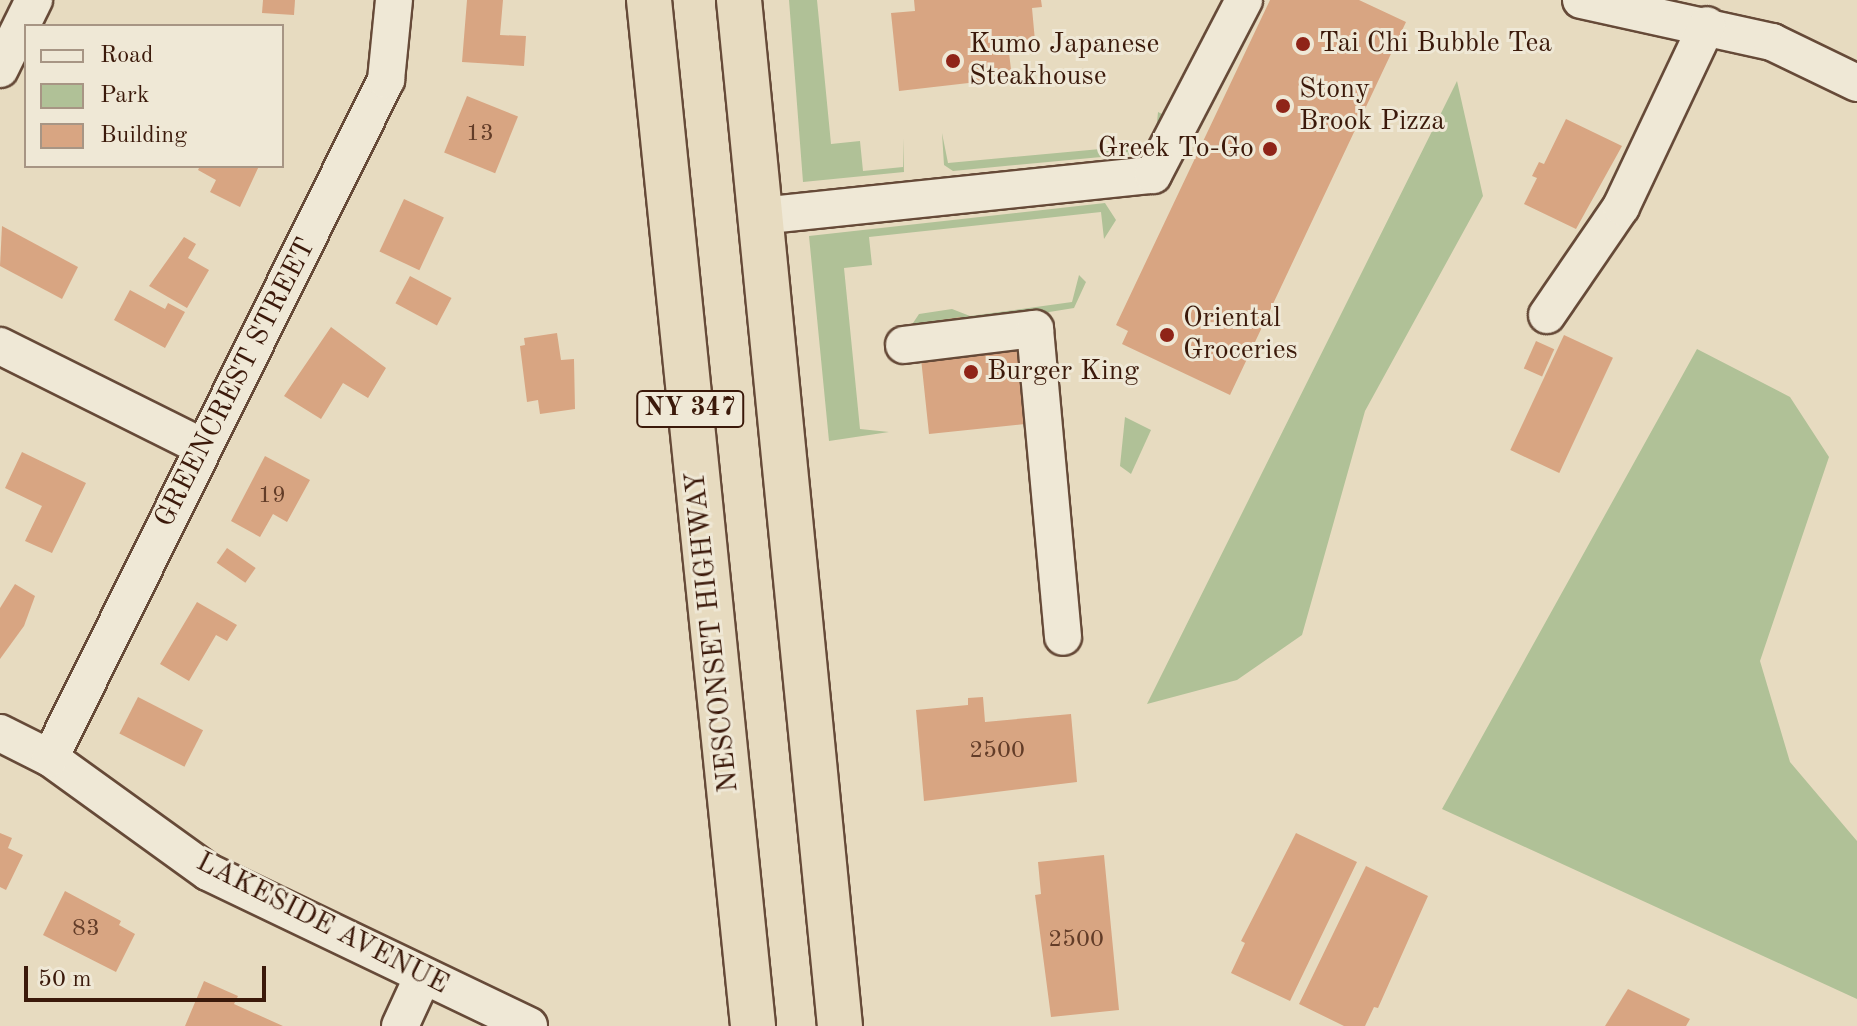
<!DOCTYPE html>
<style>
body{margin:0}
#map{position:relative;width:1857px;height:1026px;overflow:hidden;background:#e7dbc0;font-family:"Old Standard TT",serif}
div>[style]{position:absolute}
.green>*{inset:0;background:#b0c197}
.building>*{inset:0;background:#d8a582;transform-origin:0 0}
.roads{filter:drop-shadow(2px 0 #664a38) drop-shadow(-2px 0 #664a38) drop-shadow(0 2px #664a38) drop-shadow(0 -2px #664a38)}
.minor>*{height:36px;margin:-18px;padding:0 18px;transform-origin:18px;border-radius:18px;background:#efe8d6}
.highway>*{height:44px;margin:-22px;padding:0 22px;transform-origin:22px;border-radius:22px;background:#e7dbc0}
.dots>*{width:22px;height:22px;translate:-50% -50%;box-sizing:border-box;border:4px solid #efe8d6;border-radius:50%}
span{translate:-50% -50%;white-space:nowrap;text-align:center;line-height:1.15;-webkit-text-stroke:6px #efe8d6;paint-order:stroke}
.number-label{font-size:24px;color:#623c28}
.number-label span{-webkit-text-stroke-width:0}
.shield-label span{padding:2px 6px;background:#efe8d6;border:2px solid;border-radius:6px;-webkit-text-stroke-width:0}
.shield-label{font-size:26px;color:#3b190a;font-weight:700}
.poi-label{font-size:28px;color:#3b190a}
.left{translate:0 -50%;text-align:left}
.right{translate:-100% -50%;text-align:right}
.street-label{font-size:28px;color:#3b190a}
.legend{position:absolute;left:24px;top:24px;width:260px;height:144px;box-sizing:border-box;background:#efe8d6;border:2px solid #a79584;margin:0;padding:10px 14px;list-style:none;font-size:24px;color:#3b190a}
.legend li{display:flex;align-items:center;gap:16px;height:40px}
.legend b{width:40px;border:2px solid #a79584}
.scale{position:absolute;left:24px;top:966px;width:242px;height:36px;box-sizing:border-box;border:4px solid #3b190a;border-top:0;padding-left:10px;font-size:24px;line-height:28px;white-space:nowrap;color:#3b190a;-webkit-text-stroke:6px #efe8d6;paint-order:stroke}
</style>
<div id="map">
<div class="green">
<i style="clip-path:polygon(789px 0,817px 0,831px 144px,860px 141px,863px 171px,903px 167px,903px 138px,904px 172px,803px 182px)"></i>
<i style="clip-path:polygon(1457px 81px,1483px 196px,1365px 411px,1302px 635px,1237px 680px,1147px 704px)"></i>
<i style="clip-path:polygon(1158px 112px,1170px 118px,1156px 144px,1144px 153px,953px 171px,944px 165px,942px 133px,948px 163px,1155px 144px)"></i>
<i style="clip-path:polygon(1105px 203px,1116px 220px,1104px 239px,1101px 212px,869px 237px,872px 265px,844px 268px,860px 429px,889px 432px,829px 441px,809px 236px)"></i>
<i style="clip-path:polygon(1079px 275px,1086px 282px,1074px 308px,1043px 313px,1047px 348px,921px 332px,911px 326px,919px 314px,952px 309px,970px 316px,1072px 302px)"></i>
<i style="clip-path:polygon(1697px 349px,1790px 397px,1829px 457px,1760px 661px,1790px 762px,1857px 841px,1857px 999px,1442px 809px)"></i>
<i style="clip-path:polygon(1125px 417px,1151px 430px,1131px 474px,1120px 466px)"></i>
</div>
<div class="building">
<i style="clip-path:polygon(263px 0,295px 0,294px 15px,262px 13px)"></i>
<i style="clip-path:polygon(467px 0,503px 0,500px 35px,526px 36px,524px 66px,462px 62px)"></i>
<i style="clip-path:polygon(914px 0,1041px 0,1042px 7px,1032px 8px,1035px 41px,1008px 44px,1012px 78px,899px 91px,891px 13px,915px 11px)"></i>
<i style="clip-path:polygon(1270px 0,1359px 0,1406px 22px,1230px 395px,1122px 344px,1128px 331px,1116px 325px)"></i>
<i style="left:467px;top:96px;width:55px;height:61px;rotate:22deg"></i>
<i style="clip-path:polygon(1566px 119px,1622px 146px,1576px 229px,1524px 204px,1537px 178px,1532px 176px,1539px 162px,1544px 164px)"></i>
<i style="clip-path:polygon(200px 166px,259px 166px,240px 207px,210px 192px,216px 180px,198px 170px)"></i>
<i style="left:404px;top:199px;width:44px;height:58px;rotate:25deg"></i>
<i style="clip-path:polygon(2px 226px,78px 267px,62px 299px,0 266px)"></i>
<i style="clip-path:polygon(184px 237px,196px 244px,188px 258px,209px 270px,187px 308px,149px 286px)"></i>
<i style="left:410px;top:276px;width:47px;height:31px;rotate:28deg"></i>
<i style="clip-path:polygon(130px 290px,165px 309px,168px 303px,185px 312px,165px 348px,114px 320px)"></i>
<i style="clip-path:polygon(961px 317px,963px 337px,1015px 332px,1025px 424px,929px 434px,920px 349px,944px 347px,941px 320px)"></i>
<i style="clip-path:polygon(331px 327px,386px 368px,368px 398px,343px 383px,321px 419px,284px 396px)"></i>
<i style="clip-path:polygon(557px 333px,561px 360px,574px 359px,575px 409px,540px 414px,538px 400px,527px 402px,520px 346px,525px 345px,524px 338px)"></i>
<i style="left:1564px;top:335px;width:54px;height:127px;rotate:25deg"></i>
<i style="left:1536px;top:341px;width:20px;height:30px;rotate:24deg"></i>
<i style="clip-path:polygon(22px 452px,86px 483px,52px 553px,25px 541px,42px 506px,5px 488px)"></i>
<i style="clip-path:polygon(265px 456px,310px 480px,287px 522px,273px 514px,260px 537px,231px 521px)"></i>
<i style="left:227px;top:548px;width:35px;height:18px;rotate:35deg"></i>
<i style="clip-path:polygon(15px 584px,35px 596px,24px 626px,0 659px,0 608px)"></i>
<i style="clip-path:polygon(197px 602px,237px 625px,227px 641px,216px 635px,189px 681px,160px 664px)"></i>
<i style="left:138px;top:697px;width:73px;height:41px;rotate:27deg"></i>
<i style="clip-path:polygon(983px 697px,985px 722px,1071px 714px,1077px 782px,924px 801px,916px 710px,968px 705px,968px 698px)"></i>
<i style="clip-path:polygon(0 833px,12px 838px,8px 848px,23px 855px,6px 890px,0 887px)"></i>
<i style="clip-path:polygon(1296px 833px,1357px 862px,1290px 1001px,1231px 973px,1245px 943px,1241px 941px)"></i>
<i style="clip-path:polygon(1104px 855px,1119px 1010px,1051px 1017px,1035px 895px,1041px 894px,1038px 862px)"></i>
<i style="clip-path:polygon(1366px 866px,1428px 896px,1378px 1008px,1374px 1007px,1365px 1026px,1344px 1026px,1299px 1004px)"></i>
<i style="clip-path:polygon(65px 891px,121px 921px,119px 925px,135px 934px,116px 972px,43px 935px)"></i>
<i style="clip-path:polygon(204px 981px,238px 996px,234px 1004px,283px 1026px,185px 1026px)"></i>
<i style="clip-path:polygon(1628px 989px,1690px 1019px,1686px 1026px,1605px 1026px)"></i>
</div>
<div class="roads">
<div class="minor">
<i style="left:1581px;top:0;width:196px;rotate:12.4deg"></i>
<i style="left:1772px;top:42px;width:94px;rotate:25.8deg"></i>
<i style="left:0;top:69px;width:77px;rotate:-63.8deg"></i>
<i style="left:760px;top:216px;width:395px;rotate:-6deg"></i>
<i style="left:1153px;top:175px;width:197px;rotate:-62.5deg"></i>
<i style="left:1547px;top:315px;width:131px;rotate:-55.6deg"></i>
<i style="left:1621px;top:207px;width:201px;rotate:-64.7deg"></i>
<i style="left:904px;top:345px;width:132px;rotate:-7deg"></i>
<i style="left:1035px;top:329px;width:309px;rotate:84.8deg"></i>
<i style="left:0;top:346px;width:227px;rotate:26.5deg"></i>
<i style="left:0;top:733px;width:56px;rotate:26.6deg"></i>
<i style="left:50px;top:758px;width:195px;rotate:35.8deg"></i>
<i style="left:208px;top:872px;width:356px;rotate:25.6deg"></i>
<i style="left:50px;top:758px;width:757px;rotate:-63.64deg"></i>
<i style="left:386px;top:80px;width:80px;rotate:-84.3deg"></i>
<i style="left:400px;top:1026px;width:55px;rotate:-65.3deg"></i>
</div>
<div class="highway">
<i style="left:649px;top:0;width:1031px;rotate:84.21deg"></i>
<i style="left:739px;top:0;width:1031px;rotate:84.38deg"></i>
</div>
</div>
<div class="dots">
<i style="left:1303px;top:44px;background:#8f2418"></i>
<i style="left:953px;top:61px;background:#8f2418"></i>
<i style="left:1283px;top:106px;background:#8f2418"></i>
<i style="left:1270px;top:149px;background:#8f2418"></i>
<i style="left:1167px;top:335px;background:#8f2418"></i>
<i style="left:971px;top:372px;background:#8f2418"></i>
</div>
<div class="number-label">
<span style="left:480px;top:135px">13</span>
<span style="left:272px;top:497px">19</span>
<span style="left:997px;top:752px">2500</span>
<span style="left:86px;top:930px">83</span>
<span style="left:1076px;top:941px">2500</span>
</div>
<div class="shield-label">
<span style="left:690px;top:409px">NY 347</span>
</div>
<div class="poi-label">
<span class="left" style="left:1319px;top:44px">Tai Chi Bubble Tea</span>
<span class="left" style="left:969px;top:61px">Kumo Japanese<br>Steakhouse</span>
<span class="left" style="left:1299px;top:106px">Stony<br>Brook Pizza</span>
<span class="right" style="left:1254px;top:149px">Greek To-Go</span>
<span class="left" style="left:1183px;top:335px">Oriental<br>Groceries</span>
<span class="left" style="left:987px;top:372px">Burger King</span>
</div>
<div class="street-label">
<span style="left:236px;top:383px;rotate:-63deg">GREENCREST STREET</span>
<span style="left:713px;top:632px;rotate:-96deg">NESCONSET HIGHWAY</span>
<span style="left:322px;top:924px;rotate:27deg">LAKESIDE AVENUE</span>
</div>
<ul class="legend">
<li><b style="height:10px;background:#efe8d6"></b>Road</li>
<li><b style="height:22px;background:#b0c197"></b>Park</li>
<li><b style="height:22px;background:#d8a582"></b>Building</li>
</ul>
<div class="scale">50 m</div>
</div>
